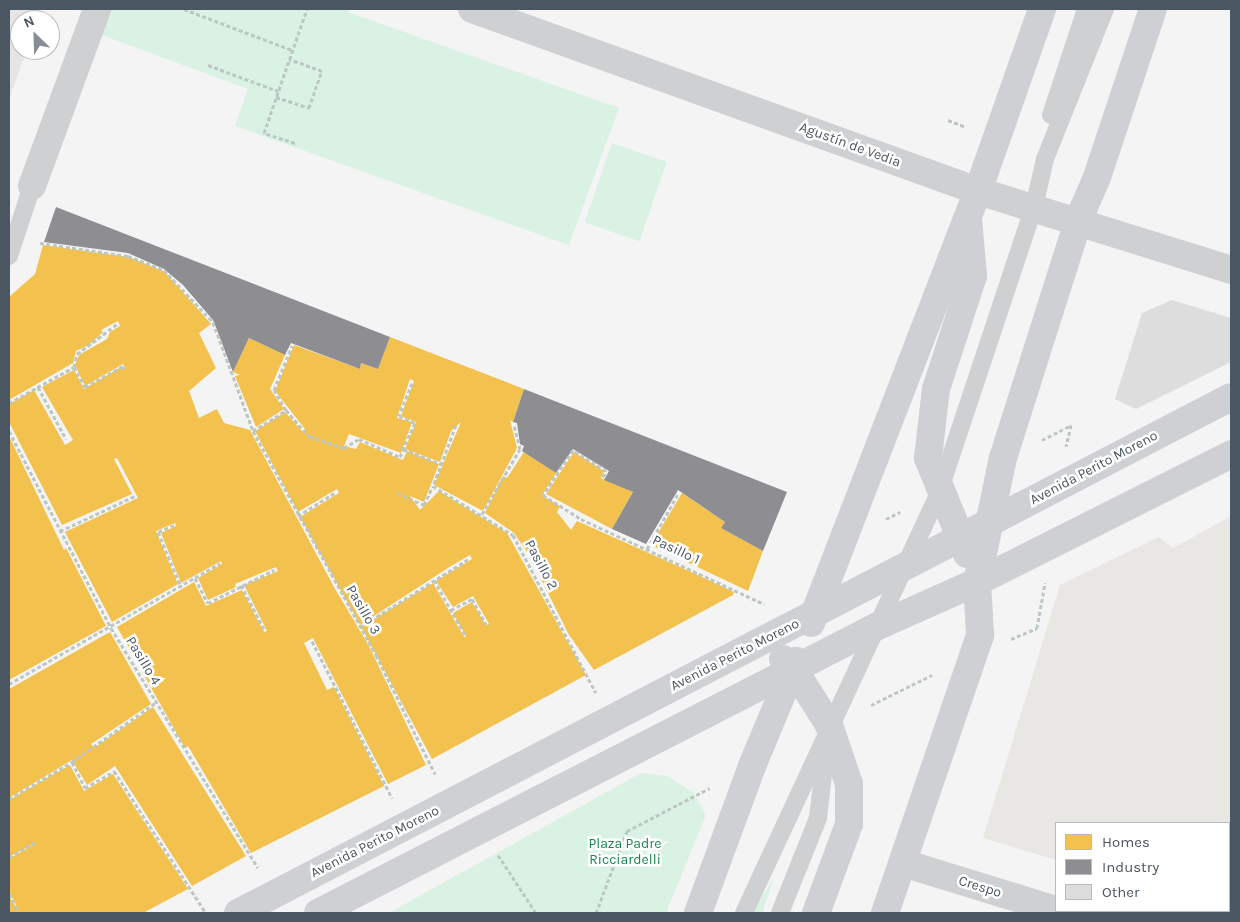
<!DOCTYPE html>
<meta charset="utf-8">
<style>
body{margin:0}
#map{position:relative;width:1240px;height:922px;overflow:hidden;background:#f4f4f4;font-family:Karla,sans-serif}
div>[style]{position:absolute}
.commercial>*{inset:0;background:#e8e7e3}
.education>*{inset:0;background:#e6e5e6}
.green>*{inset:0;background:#d9f2e3;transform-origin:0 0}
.homes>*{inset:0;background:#f2c14e}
.industry>*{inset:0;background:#8d8d92}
.building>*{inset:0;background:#ddddde}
.path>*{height:3px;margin-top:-1.5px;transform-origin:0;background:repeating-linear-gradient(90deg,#bcc7c4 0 4px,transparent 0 6.5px)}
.service>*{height:18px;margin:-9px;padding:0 9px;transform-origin:9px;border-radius:9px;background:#ced0d2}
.minor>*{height:28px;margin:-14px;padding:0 14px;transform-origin:14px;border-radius:14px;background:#ced0d2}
.secondary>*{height:28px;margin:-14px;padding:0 14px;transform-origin:14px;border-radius:14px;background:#ced0d4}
span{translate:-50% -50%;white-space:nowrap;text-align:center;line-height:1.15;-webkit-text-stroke:5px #fff;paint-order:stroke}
.street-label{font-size:14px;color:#4a5661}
.park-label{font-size:14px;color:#17864f}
.frame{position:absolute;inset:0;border:10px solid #4a5661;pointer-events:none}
.legend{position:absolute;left:1055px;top:822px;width:175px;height:90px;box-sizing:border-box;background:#fff;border:1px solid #b7bbc0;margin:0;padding:6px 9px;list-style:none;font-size:15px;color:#4a5661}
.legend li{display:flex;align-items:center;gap:10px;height:25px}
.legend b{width:25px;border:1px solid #b7bbc0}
.north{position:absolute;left:10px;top:10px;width:50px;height:50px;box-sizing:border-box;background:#fff;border:1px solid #b7bbc0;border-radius:50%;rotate:336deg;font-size:14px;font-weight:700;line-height:20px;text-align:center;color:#4a5661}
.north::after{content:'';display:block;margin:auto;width:18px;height:22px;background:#868d94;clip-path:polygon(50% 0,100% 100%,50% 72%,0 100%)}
</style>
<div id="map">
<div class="commercial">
<i style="clip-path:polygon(1231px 516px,1231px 913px,1224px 911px,1229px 911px,1229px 823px,1056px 823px,1056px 860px,983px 838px,1060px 585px,1159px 537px,1173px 548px)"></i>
</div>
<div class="education">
<i style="clip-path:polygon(9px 9px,41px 9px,37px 20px,20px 20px,20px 50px,27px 50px,9px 99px)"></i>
</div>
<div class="green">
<i style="clip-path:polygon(108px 9px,349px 9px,348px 12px,619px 108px,569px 245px,235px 126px,248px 89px,99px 34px)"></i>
<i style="left:612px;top:143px;width:58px;height:84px;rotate:19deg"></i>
<i style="clip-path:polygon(641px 773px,667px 776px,693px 792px,706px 815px,666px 913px,389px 913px)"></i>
<i style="clip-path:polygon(774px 878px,762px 913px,752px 913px)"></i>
</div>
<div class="homes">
<i style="clip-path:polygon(43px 245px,129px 257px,165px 272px,211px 324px,199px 333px,216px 368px,189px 391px,199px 418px,217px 409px,224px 423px,250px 430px,334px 587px,369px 646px,426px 765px,388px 784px,313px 638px,304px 643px,327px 690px,334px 687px,384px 786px,251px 853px,188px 746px,185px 748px,117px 627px,194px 582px,206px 606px,242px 590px,264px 632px,267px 631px,244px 585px,278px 571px,276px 567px,235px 584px,236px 587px,208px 600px,198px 578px,222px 564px,221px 561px,181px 583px,161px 533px,176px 526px,175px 523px,156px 531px,178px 584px,112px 622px,65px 532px,138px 498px,117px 458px,114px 459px,132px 494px,62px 525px,9px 422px,9px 404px,34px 390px,65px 445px,73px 440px,42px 387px,74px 370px,84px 389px,121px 367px,126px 369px,123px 364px,85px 386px,75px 365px,79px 355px,107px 339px,110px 332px,120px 326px,118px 321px,101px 330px,103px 332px,89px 345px,76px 351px,73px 363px,9px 400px,9px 297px,35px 274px)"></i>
<i style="clip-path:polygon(390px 337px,524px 389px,513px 422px,510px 420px,517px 448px,483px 511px,434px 485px,461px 422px,451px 431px,440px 462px,405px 449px,416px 422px,401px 416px,414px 381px,410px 379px,397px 418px,412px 422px,401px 453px,349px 434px,344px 446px,356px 449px,360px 442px,403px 460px,407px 451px,439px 464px,424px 502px,410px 496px,420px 510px,439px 491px,507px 533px,586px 675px,432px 759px,361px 627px,433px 583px,464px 637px,466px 636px,453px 613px,472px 602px,486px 625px,489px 624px,473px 596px,453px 607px,436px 581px,472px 559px,470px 555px,451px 566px,360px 625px,300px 517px,339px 493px,337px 489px,298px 512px,255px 431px,285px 412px,303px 432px,305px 429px,275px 391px,294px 345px,360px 369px,361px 363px,378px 369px)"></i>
<i style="clip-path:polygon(249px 338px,285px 355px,270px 389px,284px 409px,256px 427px,235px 376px,240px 375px,233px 372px)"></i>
<i style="clip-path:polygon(9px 436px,64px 550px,66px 548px,106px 626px,9px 680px)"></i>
<i style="clip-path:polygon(524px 452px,556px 473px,542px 495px,560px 506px,557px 512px,571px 530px,577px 521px,698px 575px,734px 592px,733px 595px,594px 670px,569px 635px,529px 555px,514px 533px,485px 513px,503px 476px,507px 478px)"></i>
<i style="clip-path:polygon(574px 452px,604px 471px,601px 478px,633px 492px,612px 529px,546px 494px)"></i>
<i style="clip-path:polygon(682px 493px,725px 522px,721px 528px,763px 551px,748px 591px,651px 545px)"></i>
<i style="clip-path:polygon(110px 632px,151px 704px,91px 744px,94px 748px,153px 707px,246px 856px,192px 886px,115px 766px,87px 785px,72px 760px,9px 798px,9px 689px)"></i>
<i style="clip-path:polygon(70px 765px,84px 791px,113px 774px,188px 889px,143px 913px,9px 913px,9px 896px,19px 911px,9px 891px,9px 859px,38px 842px,9px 857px,9px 800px)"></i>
</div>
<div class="industry">
<i style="clip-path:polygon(56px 207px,390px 337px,378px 369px,361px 363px,360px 369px,291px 343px,285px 355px,249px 338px,233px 372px,213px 320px,183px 285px,164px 269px,128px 253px,44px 242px)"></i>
<i style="clip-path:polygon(524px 389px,787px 492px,763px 551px,721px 528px,725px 522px,678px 490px,646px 544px,612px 529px,633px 492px,604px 480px,609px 471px,573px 449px,556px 473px,522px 451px,524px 446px,520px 444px,517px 423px,513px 422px)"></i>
</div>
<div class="building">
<i style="clip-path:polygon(1172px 300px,1231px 318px,1231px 362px,1136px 409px,1115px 399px,1142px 313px)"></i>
</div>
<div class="path">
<i style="left:184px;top:9px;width:116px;rotate:20.8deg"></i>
<i style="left:208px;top:65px;width:75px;rotate:20.4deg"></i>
<i style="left:276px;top:97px;width:35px;rotate:18deg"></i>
<i style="left:309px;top:108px;width:39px;rotate:-71deg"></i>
<i style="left:322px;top:71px;width:35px;rotate:-160deg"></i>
<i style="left:948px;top:120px;width:19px;rotate:21deg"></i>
<i style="left:295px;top:143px;width:33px;rotate:-162deg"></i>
<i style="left:264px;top:133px;width:131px;rotate:-70.9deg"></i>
<i style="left:40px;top:243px;width:89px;rotate:8.4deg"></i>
<i style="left:128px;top:256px;width:39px;rotate:21deg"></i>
<i style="left:164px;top:270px;width:71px;rotate:46.7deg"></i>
<i style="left:213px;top:322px;width:116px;rotate:69.8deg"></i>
<i style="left:253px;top:431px;width:256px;rotate:61.2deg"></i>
<i style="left:376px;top:655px;width:133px;rotate:63.6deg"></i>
<i style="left:74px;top:367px;width:23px;rotate:61deg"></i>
<i style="left:85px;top:387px;width:43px;rotate:-28.9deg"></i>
<i style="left:123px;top:366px;width:3px;rotate:72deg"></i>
<i style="left:412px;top:383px;width:35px;rotate:112deg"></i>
<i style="left:399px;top:416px;width:17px;rotate:24deg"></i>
<i style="left:415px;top:423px;width:29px;rotate:115deg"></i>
<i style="left:403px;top:449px;width:41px;rotate:21.5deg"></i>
<i style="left:38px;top:387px;width:59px;rotate:61.7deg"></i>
<i style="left:9px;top:403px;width:74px;rotate:-29deg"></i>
<i style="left:74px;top:367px;width:13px;rotate:-77deg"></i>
<i style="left:77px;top:354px;width:50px;rotate:-36.9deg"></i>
<i style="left:286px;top:410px;width:23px;rotate:-121deg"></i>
<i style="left:274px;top:390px;width:48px;rotate:-67.8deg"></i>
<i style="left:456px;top:425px;width:65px;rotate:110.7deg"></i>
<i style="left:433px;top:486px;width:94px;rotate:31.5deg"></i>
<i style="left:513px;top:535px;width:178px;rotate:62.3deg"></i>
<i style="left:9px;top:431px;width:222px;rotate:62.6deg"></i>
<i style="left:111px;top:628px;width:281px;rotate:58.5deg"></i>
<i style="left:253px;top:431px;width:39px;rotate:-32deg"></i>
<i style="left:286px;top:410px;width:35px;rotate:49deg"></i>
<i style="left:309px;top:436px;width:37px;rotate:19deg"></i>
<i style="left:344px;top:448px;width:17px;rotate:-31deg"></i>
<i style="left:359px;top:439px;width:45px;rotate:23.7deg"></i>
<i style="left:400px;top:457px;width:9px;rotate:-69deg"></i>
<i style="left:1042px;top:440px;width:33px;rotate:-27deg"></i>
<i style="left:1071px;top:425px;width:22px;rotate:103deg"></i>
<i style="left:603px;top:477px;width:7px;rotate:-63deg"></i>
<i style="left:606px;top:471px;width:39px;rotate:-148deg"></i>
<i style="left:573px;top:450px;width:54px;rotate:123.7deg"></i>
<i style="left:543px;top:495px;width:45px;rotate:32.3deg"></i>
<i style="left:581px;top:519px;width:202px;rotate:24.9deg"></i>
<i style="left:397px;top:493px;width:30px;rotate:24deg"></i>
<i style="left:424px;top:505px;width:21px;rotate:-65deg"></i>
<i style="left:482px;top:514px;width:75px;rotate:-59.7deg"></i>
<i style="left:520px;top:449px;width:25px;rotate:-104deg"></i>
<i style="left:298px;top:516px;width:45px;rotate:-32.3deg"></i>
<i style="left:886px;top:519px;width:16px;rotate:-27deg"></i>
<i style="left:174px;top:525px;width:17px;rotate:156deg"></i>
<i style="left:158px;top:532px;width:60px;rotate:67.3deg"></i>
<i style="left:60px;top:531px;width:83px;rotate:-25deg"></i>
<i style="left:647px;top:549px;width:63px;rotate:-60.6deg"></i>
<i style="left:195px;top:578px;width:28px;rotate:63deg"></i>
<i style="left:208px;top:603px;width:74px;rotate:-26.6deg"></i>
<i style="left:434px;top:580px;width:63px;rotate:60.6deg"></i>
<i style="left:241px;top:585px;width:50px;rotate:62.4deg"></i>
<i style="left:451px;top:610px;width:24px;rotate:-28deg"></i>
<i style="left:472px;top:599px;width:29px;rotate:61deg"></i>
<i style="left:360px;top:627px;width:130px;rotate:-32.1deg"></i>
<i style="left:1011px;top:639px;width:28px;rotate:-23deg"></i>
<i style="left:1037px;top:628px;width:46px;rotate:-79.9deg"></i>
<i style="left:312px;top:641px;width:176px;rotate:63deg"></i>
<i style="left:9px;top:684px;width:243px;rotate:-29.8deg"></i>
<i style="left:871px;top:705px;width:68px;rotate:-26.2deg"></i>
<i style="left:72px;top:762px;width:29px;rotate:63deg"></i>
<i style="left:85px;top:788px;width:34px;rotate:-30deg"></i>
<i style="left:114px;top:771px;width:169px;rotate:57.1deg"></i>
<i style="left:9px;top:799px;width:73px;rotate:-30.4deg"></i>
<i style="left:72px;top:762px;width:102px;rotate:-35.4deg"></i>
<i style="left:498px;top:855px;width:69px;rotate:56.8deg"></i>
<i style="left:9px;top:857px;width:31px;rotate:-29deg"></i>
<i style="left:9px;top:894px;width:18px;rotate:63deg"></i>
<i style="left:596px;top:913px;width:88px;rotate:-69.3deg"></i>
<i style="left:627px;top:831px;width:93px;rotate:-27.4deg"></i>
</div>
<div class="service">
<i style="left:1051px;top:115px;width:112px;rotate:-71.7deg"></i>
<i style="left:9px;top:256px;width:74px;rotate:-71.8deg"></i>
<i style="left:744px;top:913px;width:464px;rotate:-65.1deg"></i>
<i style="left:939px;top:492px;width:300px;rotate:-71.6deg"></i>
<i style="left:1034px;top:207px;width:49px;rotate:-77.1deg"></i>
<i style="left:1045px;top:159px;width:162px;rotate:-68.2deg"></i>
<i style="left:780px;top:913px;width:102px;rotate:-68.2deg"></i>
<i style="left:818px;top:818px;width:79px;rotate:-83.4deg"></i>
</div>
<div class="minor">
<i style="left:472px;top:9px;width:538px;rotate:19.78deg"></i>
<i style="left:978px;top:191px;width:265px;rotate:17.3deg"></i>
<i style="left:32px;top:186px;width:189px;rotate:-69.8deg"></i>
<i style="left:903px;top:863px;width:160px;rotate:17.1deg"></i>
</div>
<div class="secondary">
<i style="left:967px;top:554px;width:104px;rotate:-112.1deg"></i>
<i style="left:928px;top:458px;width:69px;rotate:-83.4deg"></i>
<i style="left:936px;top:389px;width:119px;rotate:-71.9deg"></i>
<i style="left:973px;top:276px;width:57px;rotate:-95deg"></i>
<i style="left:811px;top:623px;width:463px;rotate:-68.9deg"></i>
<i style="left:978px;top:191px;width:193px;rotate:-70.6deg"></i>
<i style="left:783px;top:659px;width:13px;rotate:42deg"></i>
<i style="left:793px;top:668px;width:67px;rotate:57.7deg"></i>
<i style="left:829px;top:725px;width:62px;rotate:71.3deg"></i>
<i style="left:849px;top:784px;width:40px;rotate:90deg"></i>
<i style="left:849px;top:824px;width:95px;rotate:110.3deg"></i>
<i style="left:238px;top:913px;width:1119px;rotate:-27.46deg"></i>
<i style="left:318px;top:913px;width:629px;rotate:-27.14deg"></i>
<i style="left:878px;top:626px;width:108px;rotate:-24deg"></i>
<i style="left:977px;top:582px;width:284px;rotate:-26.7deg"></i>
<i style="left:698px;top:913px;width:157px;rotate:-69.8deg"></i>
<i style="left:752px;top:766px;width:114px;rotate:-67.3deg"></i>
<i style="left:885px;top:913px;width:294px;rotate:-71.1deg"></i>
<i style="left:980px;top:635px;width:53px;rotate:-93.2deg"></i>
<i style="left:977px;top:582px;width:127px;rotate:-78.2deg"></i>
<i style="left:1003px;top:458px;width:249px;rotate:-72.4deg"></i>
<i style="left:1078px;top:221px;width:48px;rotate:-66.6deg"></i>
<i style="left:1097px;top:177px;width:177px;rotate:-71.6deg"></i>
</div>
<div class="street-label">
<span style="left:850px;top:145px;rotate:20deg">Agustín de Vedia</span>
<span style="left:1094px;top:468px;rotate:-28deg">Avenida Perito Moreno</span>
<span style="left:676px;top:550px;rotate:25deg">Pasillo 1</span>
<span style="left:541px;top:565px;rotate:62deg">Pasillo 2</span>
<span style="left:363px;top:610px;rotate:60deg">Pasillo 3</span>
<span style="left:735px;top:655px;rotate:-27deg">Avenida Perito Moreno</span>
<span style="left:143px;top:661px;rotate:59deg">Pasillo 4</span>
<span style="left:375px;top:842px;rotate:-27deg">Avenida Perito Moreno</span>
<span style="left:980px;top:887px;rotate:17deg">Crespo</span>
</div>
<div class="park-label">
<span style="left:625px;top:852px">Plaza Padre<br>Ricciardelli</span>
</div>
<div class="frame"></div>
<ul class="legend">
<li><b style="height:14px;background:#f2c14e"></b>Homes</li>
<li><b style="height:14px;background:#8d8d92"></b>Industry</li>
<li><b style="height:14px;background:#ddddde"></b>Other</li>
</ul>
<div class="north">N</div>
</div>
